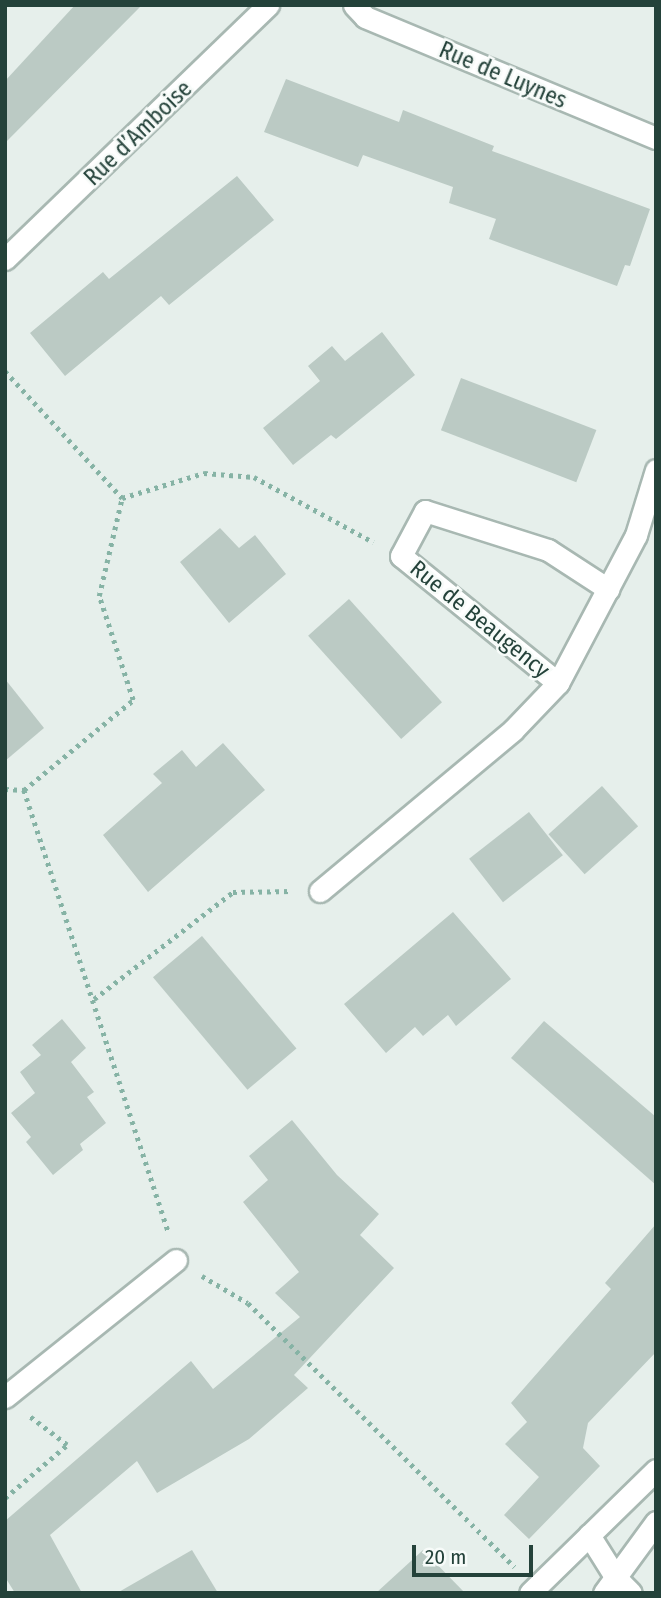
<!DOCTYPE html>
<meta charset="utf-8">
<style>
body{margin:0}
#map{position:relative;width:661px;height:1598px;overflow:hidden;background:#e6efeb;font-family:"Fira Sans Condensed",sans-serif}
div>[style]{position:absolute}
.building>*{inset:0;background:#bbcac4;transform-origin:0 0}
.path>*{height:4.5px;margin-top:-2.25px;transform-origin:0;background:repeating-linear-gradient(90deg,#86b3a5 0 3.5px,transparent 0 8.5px)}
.roads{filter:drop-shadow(2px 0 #a8b8b2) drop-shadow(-2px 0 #a8b8b2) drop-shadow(0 2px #a8b8b2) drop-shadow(0 -2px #a8b8b2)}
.street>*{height:21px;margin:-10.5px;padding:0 10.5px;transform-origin:10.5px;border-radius:10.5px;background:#fff}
.secondary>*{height:21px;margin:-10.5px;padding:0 10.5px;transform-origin:10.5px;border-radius:10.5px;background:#fff}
span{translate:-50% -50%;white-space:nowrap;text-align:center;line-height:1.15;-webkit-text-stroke:5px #f7fbf9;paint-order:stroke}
.street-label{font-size:23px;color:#24423a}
.frame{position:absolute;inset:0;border:7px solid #24423a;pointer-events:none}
.scale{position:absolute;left:412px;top:1545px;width:121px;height:32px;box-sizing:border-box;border:4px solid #24423a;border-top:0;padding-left:9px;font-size:21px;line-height:24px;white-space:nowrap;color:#24423a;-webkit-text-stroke:5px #f7fbf9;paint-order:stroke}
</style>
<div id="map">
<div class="building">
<i style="clip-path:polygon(75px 5px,142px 5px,5px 143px,5px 81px)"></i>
<i style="clip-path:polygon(286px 79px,399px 122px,403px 110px,494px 146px,492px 151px,650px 209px,630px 266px,625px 265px,617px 286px,489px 239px,496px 219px,449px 203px,453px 187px,363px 155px,358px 167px,264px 132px)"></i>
<i style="clip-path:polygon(237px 176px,274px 220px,169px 305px,161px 296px,65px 376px,30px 333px,103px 272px,109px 279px)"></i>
<i style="clip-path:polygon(382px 332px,415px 375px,336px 439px,331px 435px,293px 465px,263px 428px,320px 381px,308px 366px,332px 346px,345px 361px)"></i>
<i style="left:461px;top:378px;width:145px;height:56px;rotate:21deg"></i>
<i style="clip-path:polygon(220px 528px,239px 548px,255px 535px,286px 574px,229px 623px,180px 562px)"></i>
<i style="left:349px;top:599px;width:139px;height:55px;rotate:48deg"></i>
<i style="clip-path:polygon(5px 679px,44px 728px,5px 761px)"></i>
<i style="clip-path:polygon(223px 743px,265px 790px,148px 892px,103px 835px,162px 783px,153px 774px,182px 750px,196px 767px)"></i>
<i style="left:602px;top:786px;width:54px;height:72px;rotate:48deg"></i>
<i style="left:529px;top:812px;width:55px;height:76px;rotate:52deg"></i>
<i style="clip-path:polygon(453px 912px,511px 979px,456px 1026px,448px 1015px,423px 1036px,415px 1027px,386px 1053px,344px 1004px)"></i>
<i style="left:202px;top:936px;width:147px;height:64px;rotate:50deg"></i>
<i style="clip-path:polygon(62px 1019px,86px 1048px,71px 1062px,94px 1092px,87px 1097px,106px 1123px,80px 1144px,83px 1150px,53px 1175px,26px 1142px,31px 1137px,11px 1113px,35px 1093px,20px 1072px,41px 1055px,32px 1045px)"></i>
<i style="clip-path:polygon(544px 1021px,656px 1117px,656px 1185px,511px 1058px)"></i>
<i style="clip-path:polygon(292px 1120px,337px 1175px,379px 1214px,360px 1235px,394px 1268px,294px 1375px,308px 1388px,249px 1439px,157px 1493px,137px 1461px,50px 1535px,82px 1593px,15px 1593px,5px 1577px,5px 1521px,191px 1361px,213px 1389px,300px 1317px,275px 1293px,299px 1272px,243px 1202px,268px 1180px,249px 1156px)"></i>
<i style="clip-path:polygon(656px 1224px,656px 1352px,588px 1423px,583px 1448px,600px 1466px,529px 1539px,504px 1515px,539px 1477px,505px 1444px,527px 1422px,511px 1403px,611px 1289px,605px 1283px)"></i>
<i style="clip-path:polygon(192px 1550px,218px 1593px,117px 1593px)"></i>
<i style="clip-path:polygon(423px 1550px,465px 1593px,376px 1593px)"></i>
</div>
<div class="path">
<i style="left:5px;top:371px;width:173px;rotate:47.3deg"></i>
<i style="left:122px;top:498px;width:86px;rotate:-17deg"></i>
<i style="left:204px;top:473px;width:50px;rotate:4.6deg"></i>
<i style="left:254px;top:477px;width:136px;rotate:28.6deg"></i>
<i style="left:5px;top:789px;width:19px;rotate:3deg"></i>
<i style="left:24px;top:790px;width:141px;rotate:-39.5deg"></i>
<i style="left:133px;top:700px;width:109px;rotate:-108.1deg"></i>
<i style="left:99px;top:596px;width:101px;rotate:-76.8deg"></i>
<i style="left:24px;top:790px;width:463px;rotate:71.9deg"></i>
<i style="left:94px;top:999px;width:175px;rotate:-37.6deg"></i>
<i style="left:233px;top:892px;width:58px;rotate:-1deg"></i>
<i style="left:202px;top:1276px;width:53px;rotate:30.4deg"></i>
<i style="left:248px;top:1303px;width:375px;rotate:44.7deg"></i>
<i style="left:5px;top:1498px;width:82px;rotate:-40.5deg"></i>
<i style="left:67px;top:1445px;width:48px;rotate:-142.7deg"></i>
</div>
<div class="roads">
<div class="street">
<i style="left:354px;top:5px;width:16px;rotate:47deg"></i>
<i style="left:365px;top:17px;width:315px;rotate:22.6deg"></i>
<i style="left:5px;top:259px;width:366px;rotate:-44deg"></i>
<i style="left:558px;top:683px;width:202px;rotate:-141deg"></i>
<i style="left:401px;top:556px;width:51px;rotate:-61.9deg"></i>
<i style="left:425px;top:511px;width:129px;rotate:17.6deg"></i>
<i style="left:548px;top:550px;width:72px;rotate:33deg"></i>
<i style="left:320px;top:891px;width:251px;rotate:-39.8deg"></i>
<i style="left:513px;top:730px;width:65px;rotate:-46.2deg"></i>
<i style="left:558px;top:683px;width:167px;rotate:-62.2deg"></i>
<i style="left:636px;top:535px;width:68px;rotate:-72.9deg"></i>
<i style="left:5px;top:1397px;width:219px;rotate:-38.7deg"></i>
<i style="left:589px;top:1535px;width:51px;rotate:57.9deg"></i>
<i style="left:616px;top:1578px;width:21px;rotate:45deg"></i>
</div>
<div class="secondary">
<i style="left:530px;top:1593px;width:176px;rotate:-44.3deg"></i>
<i style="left:604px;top:1593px;width:88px;rotate:-53.8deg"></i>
</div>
</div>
<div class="street-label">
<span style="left:503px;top:75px;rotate:23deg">Rue de Luynes</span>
<span style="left:138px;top:133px;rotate:-44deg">Rue d’Amboise</span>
<span style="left:480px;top:619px;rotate:39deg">Rue de Beaugency</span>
</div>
<div class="frame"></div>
<div class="scale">20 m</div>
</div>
